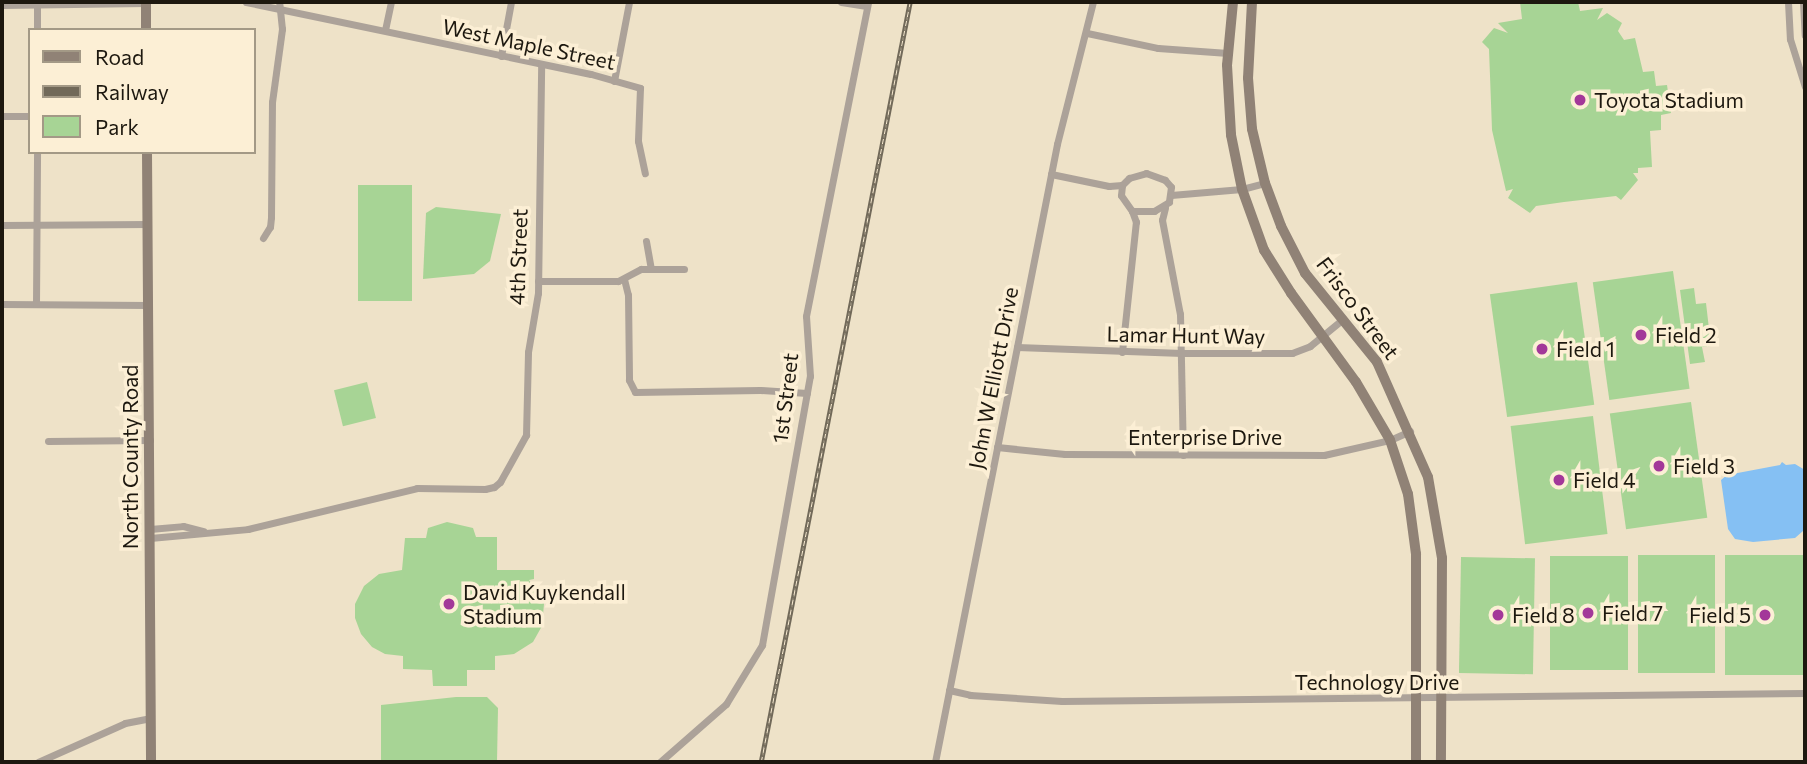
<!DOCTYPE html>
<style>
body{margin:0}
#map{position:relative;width:1807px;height:764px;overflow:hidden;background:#eee2c8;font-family:Commissioner,sans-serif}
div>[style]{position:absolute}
.green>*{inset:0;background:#a7d495;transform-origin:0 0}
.water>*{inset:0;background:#85c0f3}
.street>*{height:7px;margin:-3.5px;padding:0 3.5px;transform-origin:3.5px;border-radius:3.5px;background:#aca299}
.secondary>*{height:10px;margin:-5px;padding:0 5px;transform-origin:5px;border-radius:5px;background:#908276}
.rail>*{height:4.5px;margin-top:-2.25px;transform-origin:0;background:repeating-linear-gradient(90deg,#fcefd5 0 5px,#716959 0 10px);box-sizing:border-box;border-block:2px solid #716959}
.dots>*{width:19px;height:19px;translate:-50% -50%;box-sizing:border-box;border:4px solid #fcefd5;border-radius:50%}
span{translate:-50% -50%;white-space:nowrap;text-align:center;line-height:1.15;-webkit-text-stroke:7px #fcefd5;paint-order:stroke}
.street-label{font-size:21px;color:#1d180f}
.poi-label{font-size:21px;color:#1d180f}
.left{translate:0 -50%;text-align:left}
.right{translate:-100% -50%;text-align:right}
.frame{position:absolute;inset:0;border:4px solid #1d180f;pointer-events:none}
.legend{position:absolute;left:28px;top:28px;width:228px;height:126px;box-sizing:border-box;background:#fcefd5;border:2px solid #a39986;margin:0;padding:9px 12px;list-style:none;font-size:21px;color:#1d180f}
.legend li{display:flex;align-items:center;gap:14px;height:35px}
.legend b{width:35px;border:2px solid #a39986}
</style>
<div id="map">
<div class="green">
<i style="clip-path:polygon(1520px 2px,1578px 2px,1580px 11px,1603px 8px,1597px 20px,1607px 13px,1622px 23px,1618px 31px,1624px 40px,1635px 38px,1643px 72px,1654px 71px,1656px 86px,1667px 85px,1671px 113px,1661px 115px,1661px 130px,1650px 131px,1652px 167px,1638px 168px,1638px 173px,1633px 173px,1638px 180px,1621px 200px,1616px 196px,1564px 202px,1536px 206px,1530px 213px,1508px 198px,1513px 189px,1506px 191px,1500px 165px,1492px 130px,1489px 49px,1482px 42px,1494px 28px,1508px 33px,1498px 23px,1522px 19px)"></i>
<i style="left:358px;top:185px;width:54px;height:116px"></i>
<i style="clip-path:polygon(436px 207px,501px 214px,490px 261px,474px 274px,423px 279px,426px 213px)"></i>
<i style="left:1673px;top:271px;width:119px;height:81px;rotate:82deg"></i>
<i style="left:1577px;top:282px;width:124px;height:88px;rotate:82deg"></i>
<i style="clip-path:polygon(1694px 288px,1696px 304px,1706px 303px,1711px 346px,1702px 347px,1705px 362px,1690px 364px,1680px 290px)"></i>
<i style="left:367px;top:382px;width:37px;height:34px;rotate:76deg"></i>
<i style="left:1691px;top:402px;width:117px;height:82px;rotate:82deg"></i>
<i style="left:1593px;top:416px;width:119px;height:83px;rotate:83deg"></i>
<i style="clip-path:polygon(447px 522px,473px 528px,476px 537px,497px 537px,497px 570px,534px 570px,534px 579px,529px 580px,544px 604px,542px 626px,533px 642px,514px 654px,495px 656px,495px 670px,467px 670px,467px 686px,433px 686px,432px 670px,403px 669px,403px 656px,385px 654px,372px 647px,361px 634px,355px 618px,355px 604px,364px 586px,379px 574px,402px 570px,405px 538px,426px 538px,428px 528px)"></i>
<i style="left:1638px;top:555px;width:77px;height:118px"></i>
<i style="left:1725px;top:555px;width:80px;height:120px"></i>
<i style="left:1550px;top:556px;width:78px;height:114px"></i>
<i style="left:1461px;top:557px;width:74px;height:116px;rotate:1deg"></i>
<i style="clip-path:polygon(456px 697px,487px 697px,498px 708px,497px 762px,381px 762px,381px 705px)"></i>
</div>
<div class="water">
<i style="clip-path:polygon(1782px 462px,1786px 465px,1795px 464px,1805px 470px,1803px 531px,1795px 538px,1753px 542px,1735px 539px,1728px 529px,1721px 480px,1727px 475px,1780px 465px)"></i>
</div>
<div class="street">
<i style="left:246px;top:2px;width:352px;rotate:11.8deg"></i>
<i style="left:591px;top:74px;width:51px;rotate:15.9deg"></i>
<i style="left:640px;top:88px;width:53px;rotate:92.2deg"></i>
<i style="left:638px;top:141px;width:33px;rotate:78deg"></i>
<i style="left:841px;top:2px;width:26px;rotate:9deg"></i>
<i style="left:1788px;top:2px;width:37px;rotate:87deg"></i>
<i style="left:1790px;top:39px;width:50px;rotate:72.6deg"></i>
<i style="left:1803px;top:2px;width:33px;rotate:87deg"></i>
<i style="left:2px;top:5px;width:144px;rotate:-0.8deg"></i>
<i style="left:37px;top:30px;width:28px;rotate:-90deg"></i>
<i style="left:385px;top:30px;width:29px;rotate:-78deg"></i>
<i style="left:1087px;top:33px;width:73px;rotate:11.9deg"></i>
<i style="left:1158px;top:48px;width:70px;rotate:4.1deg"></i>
<i style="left:501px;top:56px;width:55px;rotate:-79.5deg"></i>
<i style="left:614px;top:81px;width:80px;rotate:-79.2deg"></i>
<i style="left:2px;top:116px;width:28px"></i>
<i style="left:1146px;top:173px;width:20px;rotate:20deg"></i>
<i style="left:1165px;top:180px;width:9px;rotate:49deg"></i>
<i style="left:1171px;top:187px;width:15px;rotate:98deg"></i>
<i style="left:1169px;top:202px;width:17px;rotate:149deg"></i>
<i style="left:1154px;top:211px;width:22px;rotate:180deg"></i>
<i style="left:1132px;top:211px;width:19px;rotate:-125deg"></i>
<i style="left:1121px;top:195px;width:10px;rotate:-84deg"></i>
<i style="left:1122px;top:185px;width:10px;rotate:-45deg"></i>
<i style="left:1129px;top:178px;width:18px;rotate:-16deg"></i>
<i style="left:1051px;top:174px;width:59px;rotate:11.7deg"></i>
<i style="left:1109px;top:186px;width:13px;rotate:-4deg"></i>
<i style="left:1171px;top:195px;width:71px;rotate:-4.8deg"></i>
<i style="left:1242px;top:189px;width:24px;rotate:-15deg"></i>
<i style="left:1165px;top:208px;width:12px;rotate:104deg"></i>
<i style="left:1162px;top:220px;width:96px;rotate:79.2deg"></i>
<i style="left:1180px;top:314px;width:141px;rotate:88.8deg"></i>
<i style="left:2px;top:225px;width:146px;rotate:-0.4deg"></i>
<i style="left:263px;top:238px;width:13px;rotate:-58deg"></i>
<i style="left:270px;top:227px;width:10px;rotate:-84deg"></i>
<i style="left:271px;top:217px;width:115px;rotate:-89.5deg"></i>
<i style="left:272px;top:102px;width:74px;rotate:-82.2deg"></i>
<i style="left:282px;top:29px;width:27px;rotate:-96deg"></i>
<i style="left:646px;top:241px;width:28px;rotate:80deg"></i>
<i style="left:624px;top:279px;width:16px;rotate:76deg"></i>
<i style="left:628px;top:295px;width:85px;rotate:89.3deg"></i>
<i style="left:629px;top:380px;width:13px;rotate:63deg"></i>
<i style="left:635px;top:392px;width:125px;rotate:-0.9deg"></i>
<i style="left:760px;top:390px;width:47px;rotate:3.7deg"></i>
<i style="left:538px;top:281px;width:80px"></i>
<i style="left:618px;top:281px;width:26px;rotate:-28deg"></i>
<i style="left:641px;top:269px;width:43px"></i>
<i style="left:2px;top:304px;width:146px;rotate:0.4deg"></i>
<i style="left:36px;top:304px;width:152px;rotate:-89.6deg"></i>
<i style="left:1017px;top:347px;width:165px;rotate:2.1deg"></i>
<i style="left:1182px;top:353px;width:110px"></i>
<i style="left:1292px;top:353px;width:19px;rotate:-21deg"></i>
<i style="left:1310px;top:346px;width:43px;rotate:-39.3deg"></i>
<i style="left:1122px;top:352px;width:131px;rotate:-83.9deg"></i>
<i style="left:1136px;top:222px;width:12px;rotate:-110deg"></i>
<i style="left:48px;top:441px;width:102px;rotate:-0.6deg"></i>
<i style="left:997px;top:447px;width:68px;rotate:5.9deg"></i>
<i style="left:1065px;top:454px;width:259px;rotate:0.2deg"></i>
<i style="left:1324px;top:455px;width:68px;rotate:-12.8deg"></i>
<i style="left:1390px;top:440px;width:22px;rotate:-24deg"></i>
<i style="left:150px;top:529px;width:33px;rotate:-5deg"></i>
<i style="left:183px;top:526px;width:21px;rotate:14deg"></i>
<i style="left:150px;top:538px;width:98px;rotate:-5.2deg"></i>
<i style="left:248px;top:529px;width:174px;rotate:-13.6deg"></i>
<i style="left:417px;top:488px;width:68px;rotate:0.8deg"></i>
<i style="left:485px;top:489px;width:9px;rotate:-13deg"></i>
<i style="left:494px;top:487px;width:8px;rotate:-40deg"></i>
<i style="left:500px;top:482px;width:54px;rotate:-61deg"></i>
<i style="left:526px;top:435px;width:83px;rotate:-88.6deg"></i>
<i style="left:528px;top:352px;width:60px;rotate:-80.4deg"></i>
<i style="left:538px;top:293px;width:228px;rotate:-89.2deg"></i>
<i style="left:949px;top:690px;width:22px;rotate:13deg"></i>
<i style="left:970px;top:695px;width:92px;rotate:3.7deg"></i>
<i style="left:1062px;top:701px;width:743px;rotate:-0.62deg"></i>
<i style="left:38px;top:762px;width:95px;rotate:-24.1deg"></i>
<i style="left:125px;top:723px;width:25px;rotate:-11deg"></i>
<i style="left:660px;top:762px;width:88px;rotate:-41.3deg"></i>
<i style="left:726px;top:704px;width:69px;rotate:-58.6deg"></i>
<i style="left:762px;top:645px;width:273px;rotate:-79.9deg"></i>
<i style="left:810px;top:376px;width:60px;rotate:-93.8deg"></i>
<i style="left:806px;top:316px;width:320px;rotate:-78.8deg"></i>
<i style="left:935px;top:762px;width:630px;rotate:-78.83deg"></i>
<i style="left:1057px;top:144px;width:146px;rotate:-75.8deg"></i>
</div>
<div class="secondary">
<i style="left:146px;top:2px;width:28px;rotate:90deg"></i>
<i style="left:1233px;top:2px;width:63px;rotate:95.4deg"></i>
<i style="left:1227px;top:65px;width:70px;rotate:86.7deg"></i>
<i style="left:1231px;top:135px;width:55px;rotate:78.5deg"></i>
<i style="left:1242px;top:189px;width:65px;rotate:70.2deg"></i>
<i style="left:1264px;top:250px;width:51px;rotate:57.9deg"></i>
<i style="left:1291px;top:293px;width:110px;rotate:53.9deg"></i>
<i style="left:1356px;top:382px;width:67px;rotate:59.6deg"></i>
<i style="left:1390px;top:440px;width:57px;rotate:71.6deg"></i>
<i style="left:1408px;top:494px;width:61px;rotate:82.4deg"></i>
<i style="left:1416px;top:554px;width:208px;rotate:90deg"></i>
<i style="left:1252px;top:2px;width:76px;rotate:93deg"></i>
<i style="left:1248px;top:78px;width:51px;rotate:85.5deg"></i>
<i style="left:1252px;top:129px;width:56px;rotate:76.5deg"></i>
<i style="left:1265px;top:183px;width:46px;rotate:69.6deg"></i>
<i style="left:1281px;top:226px;width:53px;rotate:62.9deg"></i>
<i style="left:1305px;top:273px;width:114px;rotate:51deg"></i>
<i style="left:1377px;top:362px;width:126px;rotate:66.1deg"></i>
<i style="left:1428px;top:477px;width:82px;rotate:80.2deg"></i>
<i style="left:1442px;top:558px;width:204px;rotate:90.3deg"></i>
<i style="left:147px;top:152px;width:610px;rotate:89.62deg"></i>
</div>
<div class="rail">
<i style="left:761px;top:762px;width:774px;rotate:-78.91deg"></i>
</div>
<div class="dots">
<i style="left:1580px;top:100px;background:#a33899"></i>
<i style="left:1641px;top:335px;background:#a33899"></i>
<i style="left:1542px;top:349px;background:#a33899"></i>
<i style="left:1659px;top:466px;background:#a33899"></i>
<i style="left:1559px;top:480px;background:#a33899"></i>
<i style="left:449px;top:604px;background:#a33899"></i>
<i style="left:1588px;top:613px;background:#a33899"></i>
<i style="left:1498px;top:615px;background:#a33899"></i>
<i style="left:1765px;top:615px;background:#a33899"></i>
</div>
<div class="street-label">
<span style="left:529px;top:44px;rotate:12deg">West Maple Street</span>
<span style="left:518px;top:257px;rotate:-88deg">4th Street</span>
<span style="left:1358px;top:308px;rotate:53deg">Frisco Street</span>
<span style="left:1186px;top:335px;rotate:1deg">Lamar Hunt Way</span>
<span style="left:993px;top:378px;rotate:-79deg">John W Elliott Drive</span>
<span style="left:785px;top:398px;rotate:-83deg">1st Street</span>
<span style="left:1205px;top:437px">Enterprise Drive</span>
<span style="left:130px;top:457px;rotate:-90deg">North County Road</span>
<span style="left:1377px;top:682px">Technology Drive</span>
</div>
<div class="poi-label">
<span class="left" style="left:1594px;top:100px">Toyota Stadium</span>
<span class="left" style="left:1655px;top:335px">Field 2</span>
<span class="left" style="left:1556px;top:349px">Field 1</span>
<span class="left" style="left:1673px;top:466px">Field 3</span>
<span class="left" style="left:1573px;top:480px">Field 4</span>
<span class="left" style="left:463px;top:604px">David Kuykendall<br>Stadium</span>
<span class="left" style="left:1602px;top:613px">Field 7</span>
<span class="left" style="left:1512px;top:615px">Field 8</span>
<span class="right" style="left:1751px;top:615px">Field 5</span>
</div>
<div class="frame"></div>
<ul class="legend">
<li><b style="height:9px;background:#908276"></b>Road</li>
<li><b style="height:9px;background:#716959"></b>Railway</li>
<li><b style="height:19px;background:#a7d495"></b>Park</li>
</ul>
</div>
